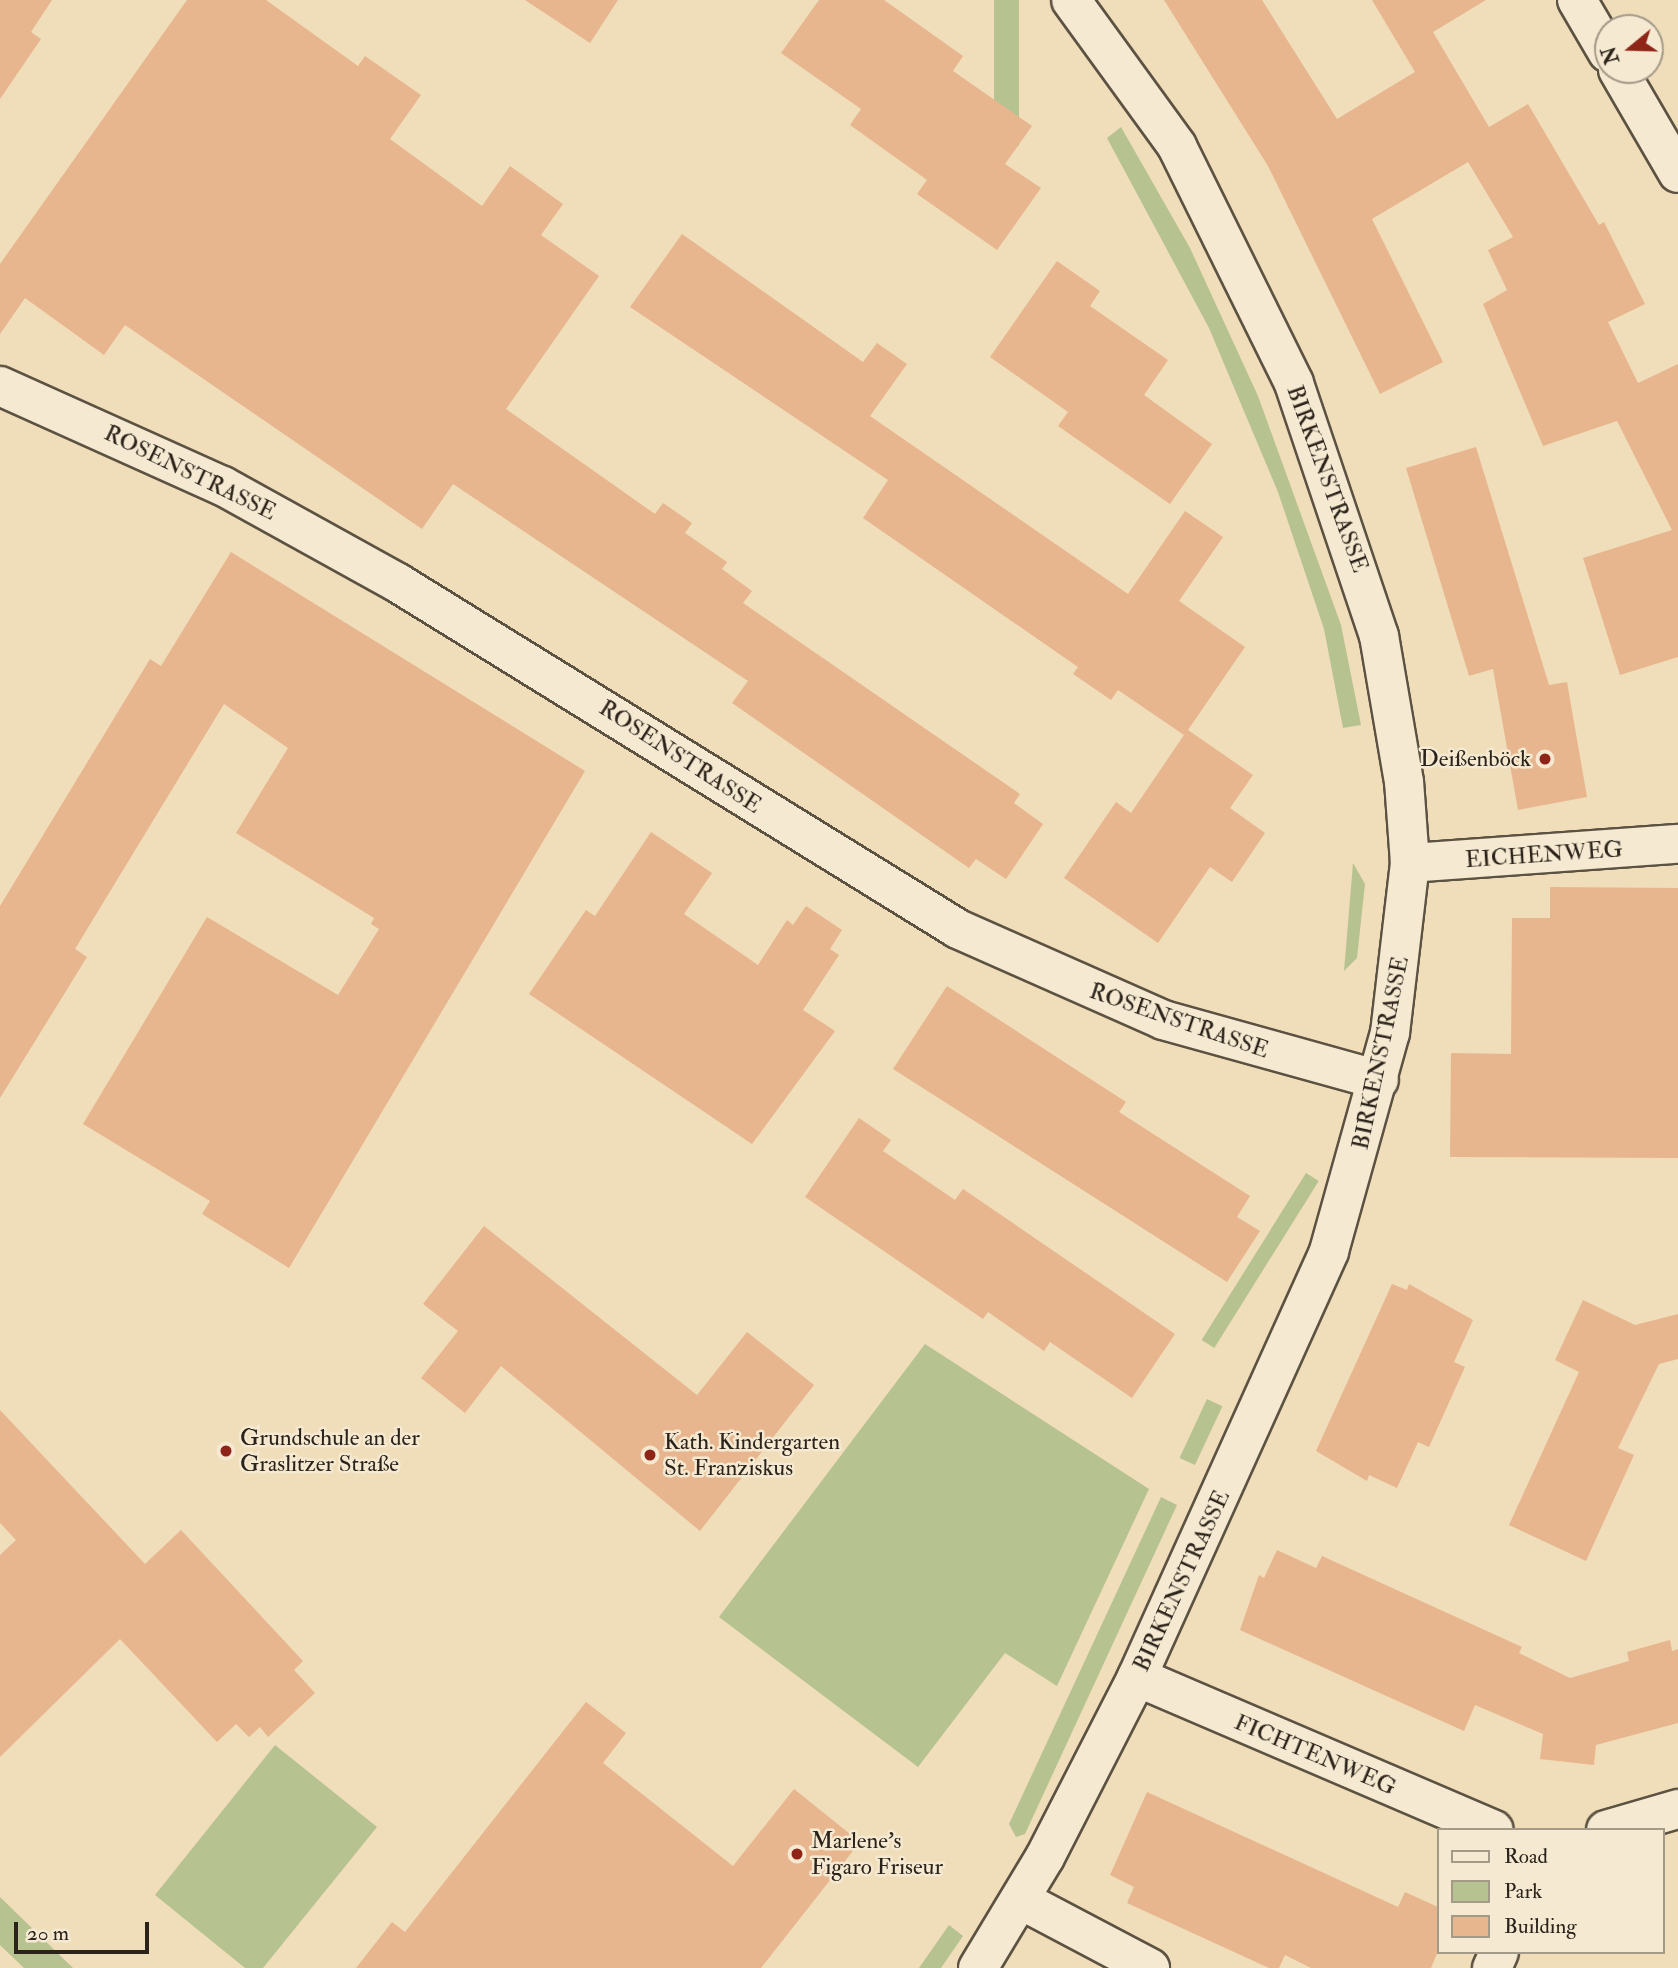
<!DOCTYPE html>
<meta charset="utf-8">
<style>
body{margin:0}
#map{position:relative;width:1678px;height:1968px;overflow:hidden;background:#f0ddb9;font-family:"IM FELL Double Pica",serif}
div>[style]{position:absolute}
.green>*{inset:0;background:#b7c291;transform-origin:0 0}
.building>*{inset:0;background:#e7b68e}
.roads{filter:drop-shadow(2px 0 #5c5242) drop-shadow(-2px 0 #5c5242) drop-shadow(0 2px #5c5242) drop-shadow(0 -2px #5c5242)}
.street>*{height:38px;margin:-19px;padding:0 19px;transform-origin:19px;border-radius:19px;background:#f5e9d2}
.dots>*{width:19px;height:19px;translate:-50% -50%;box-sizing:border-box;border:4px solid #f5e9d2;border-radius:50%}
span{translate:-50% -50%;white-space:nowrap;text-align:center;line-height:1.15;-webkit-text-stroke:5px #f5e9d2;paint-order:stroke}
.street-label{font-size:23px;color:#2b231a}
.poi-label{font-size:23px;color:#2b231a}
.right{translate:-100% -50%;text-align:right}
.left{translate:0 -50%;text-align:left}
.legend{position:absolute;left:1437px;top:1828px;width:228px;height:126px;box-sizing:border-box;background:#f5e9d2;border:2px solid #a49a88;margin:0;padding:9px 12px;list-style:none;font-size:21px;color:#2b231a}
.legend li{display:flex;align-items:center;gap:14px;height:35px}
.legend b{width:35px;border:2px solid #a49a88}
.north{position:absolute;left:1594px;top:14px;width:70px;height:70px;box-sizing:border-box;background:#f5e9d2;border:2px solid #a49a88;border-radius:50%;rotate:251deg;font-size:19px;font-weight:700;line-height:28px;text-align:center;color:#2b231a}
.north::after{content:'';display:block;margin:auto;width:24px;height:32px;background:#8f2418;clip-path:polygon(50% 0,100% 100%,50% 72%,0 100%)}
.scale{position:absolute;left:14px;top:1922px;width:135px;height:32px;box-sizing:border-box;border:4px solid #2b231a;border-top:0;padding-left:9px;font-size:21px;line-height:24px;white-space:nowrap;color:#2b231a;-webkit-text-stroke:5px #f5e9d2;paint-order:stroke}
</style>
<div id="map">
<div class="green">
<i style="left:994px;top:0;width:25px;height:146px"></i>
<i style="clip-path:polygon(1121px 127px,1190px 248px,1258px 396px,1341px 625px,1361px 725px,1343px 728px,1324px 629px,1278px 492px,1209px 328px,1107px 138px)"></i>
<i style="clip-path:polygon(1353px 863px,1365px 884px,1357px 958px,1344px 971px)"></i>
<i style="left:1306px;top:1173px;width:15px;height:197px;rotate:32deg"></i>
<i style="clip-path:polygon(925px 1344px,1149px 1489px,1057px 1686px,1005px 1653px,918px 1767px,719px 1617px)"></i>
<i style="left:1207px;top:1399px;width:17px;height:65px;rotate:25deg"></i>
<i style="clip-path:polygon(1161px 1497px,1177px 1505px,1025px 1834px,1016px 1837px,1009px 1824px)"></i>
<i style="clip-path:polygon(275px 1745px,377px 1827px,263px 1968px,245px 1968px,155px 1895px)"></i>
<i style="clip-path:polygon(0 1897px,73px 1968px,24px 1968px,0 1945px)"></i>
<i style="clip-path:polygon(949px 1925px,963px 1936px,941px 1968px,919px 1968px)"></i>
</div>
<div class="building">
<i style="clip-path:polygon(0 0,52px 0,31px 32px,41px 39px,0 99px)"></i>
<i style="clip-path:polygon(187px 0,266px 0,358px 66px,365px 56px,421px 95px,390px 139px,482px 206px,510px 166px,563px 204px,541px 235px,599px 276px,506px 409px,655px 514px,663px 503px,692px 523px,685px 533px,727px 562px,722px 569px,752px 591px,743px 603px,1020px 794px,1014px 803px,1043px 824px,1006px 879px,976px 859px,969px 868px,732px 703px,748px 681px,453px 484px,422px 529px,125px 325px,104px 355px,25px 298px,0 334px,0 264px)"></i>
<i style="clip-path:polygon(525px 0,618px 0,590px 43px)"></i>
<i style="clip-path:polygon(819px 0,884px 0,963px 56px,953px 71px,1032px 126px,1005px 164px,1041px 188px,997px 250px,917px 194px,927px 180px,850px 125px,861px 109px,781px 53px)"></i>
<i style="clip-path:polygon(1164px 0,1262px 0,1337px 119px,1415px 72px,1372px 0,1486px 0,1433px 32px,1489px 127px,1528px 104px,1599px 225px,1604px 222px,1645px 304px,1608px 322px,1638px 383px,1678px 364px,1678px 657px,1620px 675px,1583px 558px,1672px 530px,1617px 421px,1543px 446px,1483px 304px,1507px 290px,1488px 250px,1513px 237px,1468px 162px,1372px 219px,1443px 362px,1380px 394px,1268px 166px)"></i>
<i style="clip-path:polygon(682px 234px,863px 362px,877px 343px,907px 364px,870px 416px,1128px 594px,1185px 511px,1223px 537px,1179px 601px,1245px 647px,1188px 730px,1253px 775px,1230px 808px,1265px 833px,1232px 882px,1210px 867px,1158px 943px,1064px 878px,1116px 802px,1131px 813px,1184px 735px,1118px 690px,1111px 700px,1073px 674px,1078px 667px,863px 518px,888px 480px,630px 307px)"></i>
<i style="clip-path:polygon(1057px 261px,1100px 291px,1090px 306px,1168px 360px,1144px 395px,1212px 444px,1170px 504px,1058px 426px,1068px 412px,990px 357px)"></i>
<i style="clip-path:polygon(1476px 447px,1549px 685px,1567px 682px,1587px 797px,1518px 810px,1493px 669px,1469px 676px,1406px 468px)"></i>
<i style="clip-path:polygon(231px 552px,585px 771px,289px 1268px,202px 1214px,210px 1201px,83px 1124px,207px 917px,338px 995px,379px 929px,371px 924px,374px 918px,236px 833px,288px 748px,224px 704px,75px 949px,87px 957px,0 1098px,0 906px,150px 659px,161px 666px)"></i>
<i style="clip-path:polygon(651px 832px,712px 873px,684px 914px,758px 965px,787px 920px,793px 925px,806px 906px,842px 930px,830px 949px,839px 955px,803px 1010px,835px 1031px,752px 1144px,529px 994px,586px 910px,595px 916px)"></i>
<i style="clip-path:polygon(1550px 887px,1678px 888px,1678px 1158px,1450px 1157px,1451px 1053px,1511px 1054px,1512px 918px,1550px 918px)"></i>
<i style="clip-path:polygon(947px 986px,1126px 1102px,1119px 1112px,1250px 1196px,1237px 1217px,1260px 1231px,1227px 1282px,893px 1069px)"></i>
<i style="clip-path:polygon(859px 1118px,891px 1140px,883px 1151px,955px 1200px,963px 1189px,1175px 1334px,1132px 1398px,1050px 1342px,1044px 1351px,988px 1312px,983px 1319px,805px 1197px)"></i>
<i style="clip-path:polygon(484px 1226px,697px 1395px,747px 1332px,814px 1385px,700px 1531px,501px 1366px,465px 1413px,421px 1378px,458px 1331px,423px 1304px)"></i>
<i style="clip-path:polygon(1392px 1284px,1407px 1290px,1409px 1284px,1473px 1320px,1454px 1362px,1465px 1367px,1429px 1447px,1418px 1442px,1397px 1488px,1369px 1475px,1367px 1481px,1316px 1451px)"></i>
<i style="clip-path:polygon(1583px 1300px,1635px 1325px,1678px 1314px,1678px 1359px,1659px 1364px,1618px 1448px,1634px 1455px,1586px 1561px,1509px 1525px,1579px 1372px,1555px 1360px)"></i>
<i style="clip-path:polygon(0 1410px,145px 1564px,181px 1530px,303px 1661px,294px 1670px,315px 1693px,268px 1737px,260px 1727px,249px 1737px,236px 1724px,217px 1742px,120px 1639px,0 1757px,0 1555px,16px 1540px,0 1523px)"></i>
<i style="clip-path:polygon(1277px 1550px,1316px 1568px,1322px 1556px,1522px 1647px,1519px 1653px,1570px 1678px,1629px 1661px,1627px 1652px,1670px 1640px,1672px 1651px,1678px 1649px,1678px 1723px,1596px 1745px,1594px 1765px,1540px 1759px,1543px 1734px,1475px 1705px,1464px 1731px,1240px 1630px,1259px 1575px,1264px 1578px)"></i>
<i style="clip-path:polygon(586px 1702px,626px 1733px,603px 1763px,733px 1866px,794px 1789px,860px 1842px,761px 1968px,356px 1968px,392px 1922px,405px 1932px)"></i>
<i style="clip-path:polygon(1147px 1792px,1398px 1907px,1405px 1892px,1438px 1907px,1438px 1951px,1431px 1968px,1311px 1968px,1285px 1955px,1279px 1968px,1269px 1968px,1127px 1903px,1134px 1887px,1110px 1875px)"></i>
</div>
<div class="roads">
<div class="street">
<i style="left:1577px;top:0;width:61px;rotate:59.7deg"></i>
<i style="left:1618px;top:70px;width:119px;rotate:59.8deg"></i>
<i style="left:0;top:386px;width:244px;rotate:24.2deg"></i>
<i style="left:223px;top:486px;width:200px;rotate:29deg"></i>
<i style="left:398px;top:583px;width:658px;rotate:31.71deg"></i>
<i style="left:958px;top:929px;width:224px;rotate:23.9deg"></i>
<i style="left:1163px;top:1020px;width:224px;rotate:15.5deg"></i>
<i style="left:1410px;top:863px;width:269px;rotate:-4.1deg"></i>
<i style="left:1137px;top:1677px;width:388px;rotate:23.2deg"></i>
<i style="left:1606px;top:1830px;width:75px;rotate:-16.3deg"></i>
<i style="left:1021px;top:1900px;width:146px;rotate:27.8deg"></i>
<i style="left:978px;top:1968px;width:130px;rotate:-58.9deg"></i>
<i style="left:1045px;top:1857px;width:202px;rotate:-62.9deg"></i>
<i style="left:1137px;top:1677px;width:467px;rotate:-65.7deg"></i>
<i style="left:1329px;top:1251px;width:226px;rotate:-74.4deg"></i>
<i style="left:1390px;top:1033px;width:171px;rotate:-83.3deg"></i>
<i style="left:1410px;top:863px;width:81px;rotate:-94.2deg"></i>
<i style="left:1404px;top:782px;width:148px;rotate:-99.7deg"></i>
<i style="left:1379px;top:636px;width:267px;rotate:-108.6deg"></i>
<i style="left:1294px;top:383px;width:264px;rotate:-116.3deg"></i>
<i style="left:1177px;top:146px;width:180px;rotate:-126deg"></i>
<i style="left:1492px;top:1968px;width:17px;rotate:-66deg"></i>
</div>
</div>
<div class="dots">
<i style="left:1545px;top:759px;background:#8f2418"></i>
<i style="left:226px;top:1451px;background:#8f2418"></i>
<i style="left:650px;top:1455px;background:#8f2418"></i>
<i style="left:797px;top:1854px;background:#8f2418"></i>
</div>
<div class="street-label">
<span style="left:190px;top:473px;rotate:26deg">ROSENSTRASSE</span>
<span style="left:1327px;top:479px;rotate:70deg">BIRKENSTRASSE</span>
<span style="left:680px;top:757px;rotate:33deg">ROSENSTRASSE</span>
<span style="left:1544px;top:855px;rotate:-4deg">EICHENWEG</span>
<span style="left:1179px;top:1021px;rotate:19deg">ROSENSTRASSE</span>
<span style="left:1381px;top:1053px;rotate:-78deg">BIRKENSTRASSE</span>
<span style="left:1182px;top:1581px;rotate:-65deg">BIRKENSTRASSE</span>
<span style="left:1315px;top:1755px;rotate:23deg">FICHTENWEG</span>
</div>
<div class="poi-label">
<span class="right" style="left:1531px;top:759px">Deißenböck</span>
<span class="left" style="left:240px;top:1451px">Grundschule an der<br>Graslitzer Straße</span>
<span class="left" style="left:664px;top:1455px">Kath. Kindergarten<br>St. Franziskus</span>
<span class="left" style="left:811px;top:1854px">Marlene's<br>Figaro Friseur</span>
</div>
<ul class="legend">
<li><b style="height:9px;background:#f5e9d2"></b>Road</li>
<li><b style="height:19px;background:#b7c291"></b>Park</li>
<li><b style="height:19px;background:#e7b68e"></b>Building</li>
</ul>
<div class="north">N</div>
<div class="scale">20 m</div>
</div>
